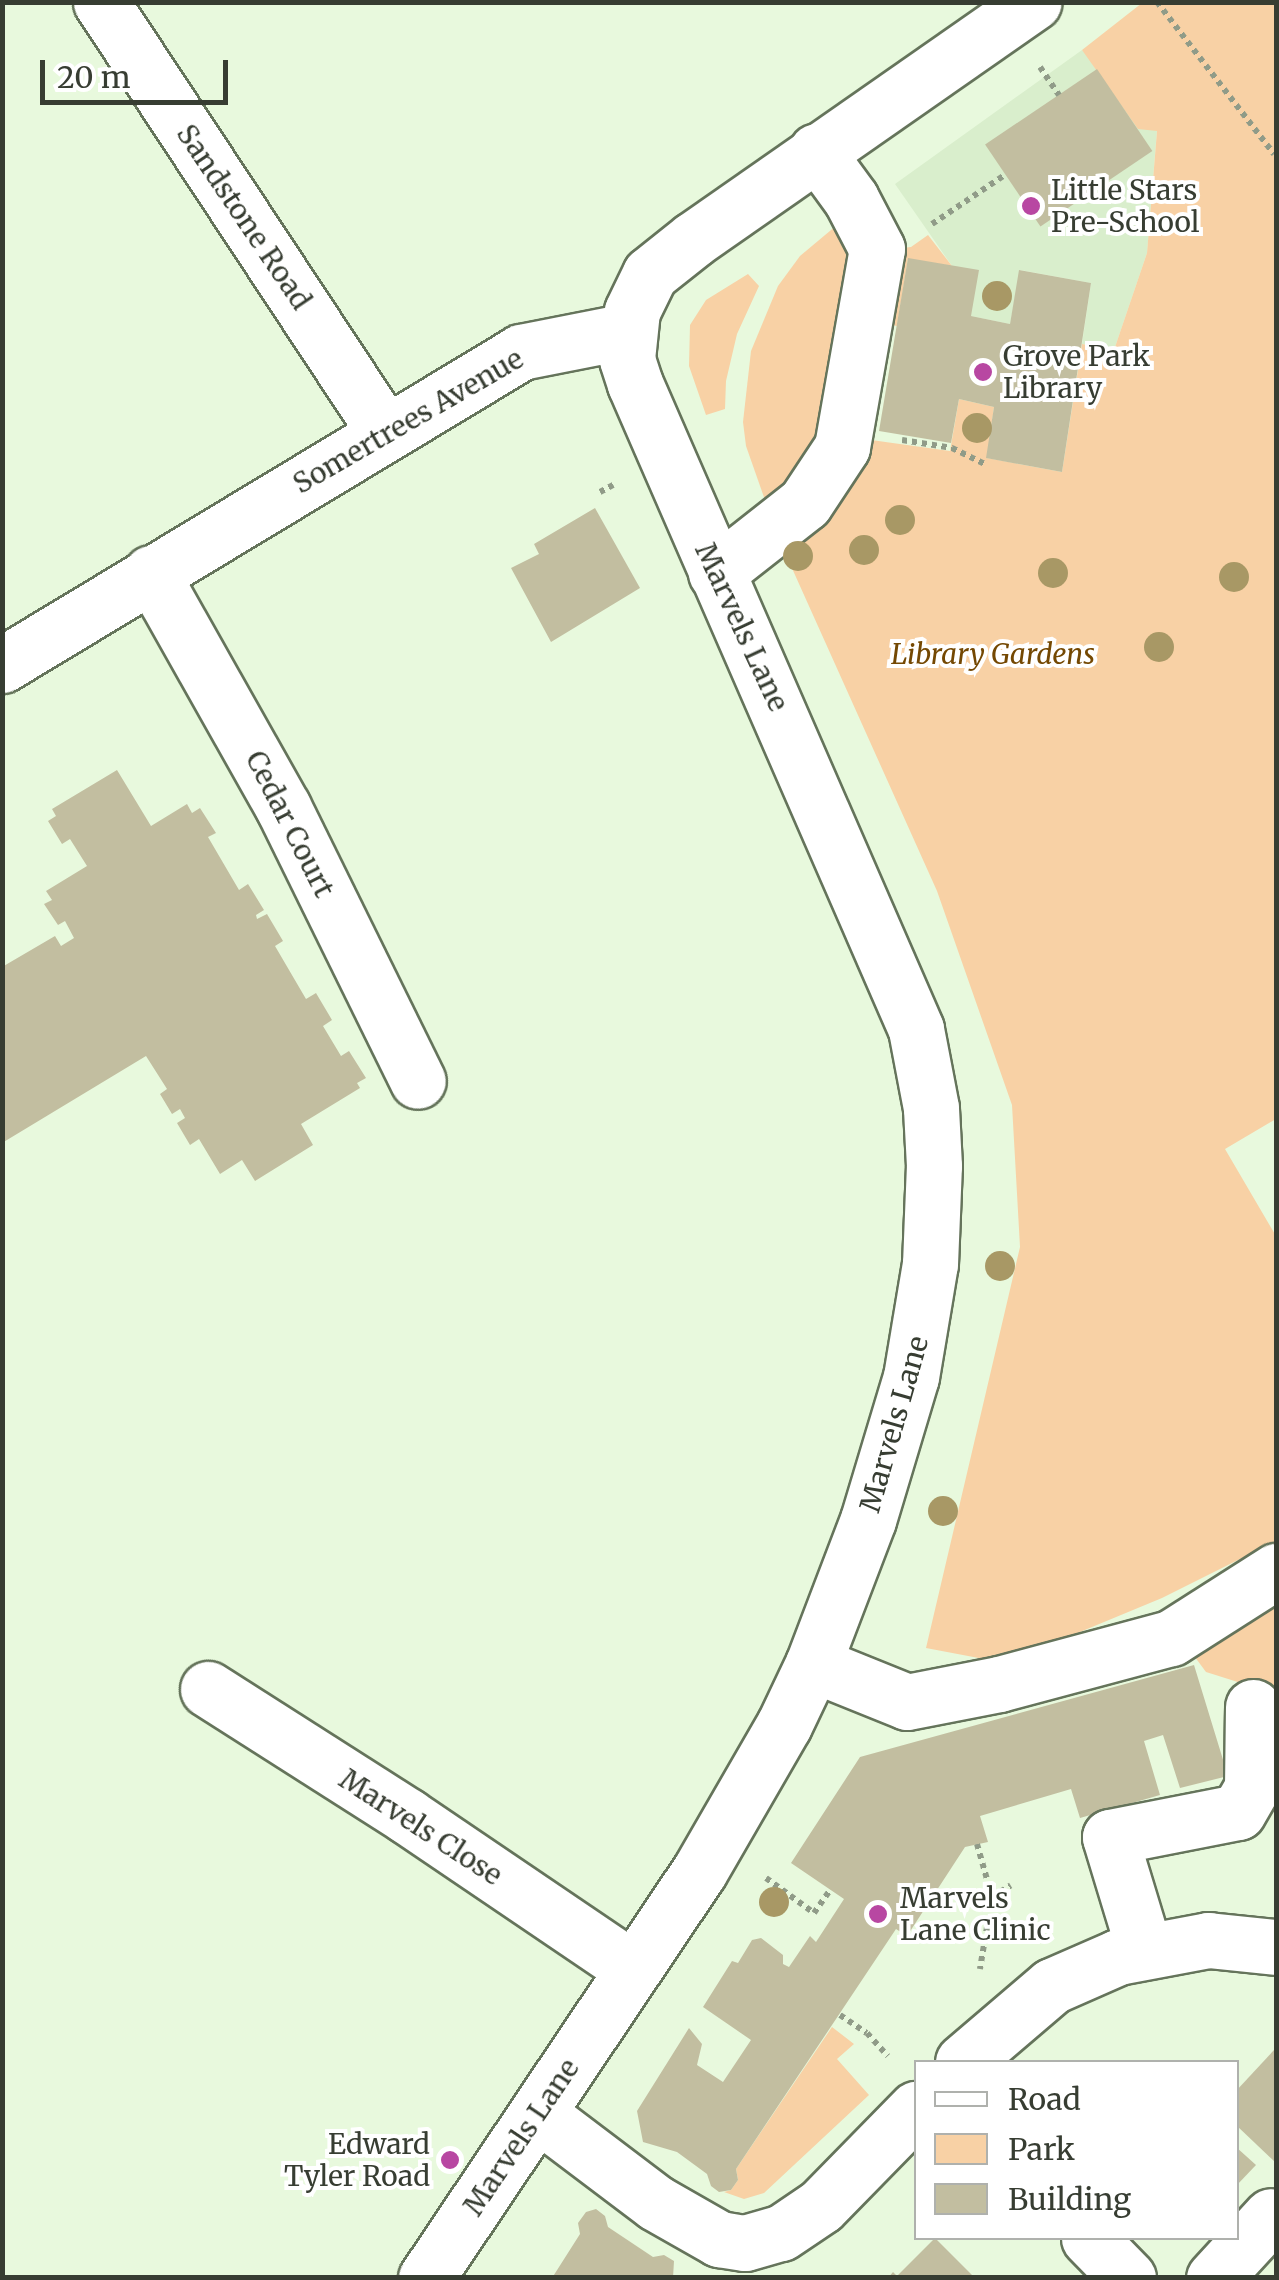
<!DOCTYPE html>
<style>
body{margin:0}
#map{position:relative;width:1279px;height:2280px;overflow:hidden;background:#e8f9dd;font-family:Merriweather,serif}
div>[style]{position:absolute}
.built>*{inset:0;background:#d9eecc}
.green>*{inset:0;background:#f8d1a5}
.building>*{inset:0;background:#c2bea0;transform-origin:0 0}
.path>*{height:6px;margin-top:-3px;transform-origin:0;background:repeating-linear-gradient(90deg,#909b88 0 5px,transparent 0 10px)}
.roads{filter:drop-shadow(2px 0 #65745b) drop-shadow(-2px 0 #65745b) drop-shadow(0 2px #65745b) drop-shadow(0 -2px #65745b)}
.minor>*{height:55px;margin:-27.5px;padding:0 27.5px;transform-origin:27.5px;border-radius:27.5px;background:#fff}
.trees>*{width:30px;height:30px;margin:-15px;border-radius:50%;background:#a89865}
.dots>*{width:28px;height:28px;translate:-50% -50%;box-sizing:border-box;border:5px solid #fff;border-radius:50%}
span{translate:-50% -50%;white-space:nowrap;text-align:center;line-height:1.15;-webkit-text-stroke:8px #fff;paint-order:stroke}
.poi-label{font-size:28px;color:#373d32}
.left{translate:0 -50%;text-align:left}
.right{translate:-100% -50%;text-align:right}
.street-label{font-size:28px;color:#373d32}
.park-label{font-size:28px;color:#744802;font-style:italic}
.frame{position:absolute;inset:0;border:5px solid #373d32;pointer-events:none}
.legend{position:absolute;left:914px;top:2060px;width:325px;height:180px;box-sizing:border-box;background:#fff;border:2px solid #afb1ad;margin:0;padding:12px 18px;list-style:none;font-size:30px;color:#373d32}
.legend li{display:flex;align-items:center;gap:20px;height:50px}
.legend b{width:50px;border:2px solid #afb1ad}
.scale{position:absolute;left:40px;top:60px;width:188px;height:45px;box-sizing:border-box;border:5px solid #373d32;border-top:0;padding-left:12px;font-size:30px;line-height:35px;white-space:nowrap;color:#373d32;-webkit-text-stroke:8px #fff;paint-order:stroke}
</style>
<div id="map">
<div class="built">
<i style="clip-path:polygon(1082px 50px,1157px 130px,1147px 253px,1114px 350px,1082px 344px,1091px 283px,1020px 270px,1010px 324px,971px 316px,952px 266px,895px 184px)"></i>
</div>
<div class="green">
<i style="clip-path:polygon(1142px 3px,1276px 3px,1276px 1119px,1225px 1149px,1276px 1236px,1276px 1541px,1162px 1598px,1005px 1663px,926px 1648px,1020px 1247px,1012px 1105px,937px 891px,782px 546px,807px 537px,837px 496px,864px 439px,950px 451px,959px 399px,994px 407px,987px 458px,1062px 472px,1082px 344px,1114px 350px,1147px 253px,1157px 131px,1138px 129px,1082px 50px)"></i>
<i style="clip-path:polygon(843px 220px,860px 241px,838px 403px,772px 520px,746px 446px,743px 422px,751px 351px,778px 286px,800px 256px)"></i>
<i style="clip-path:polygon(928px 235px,952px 266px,908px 259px,897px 326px,882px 323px,893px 249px,911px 247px)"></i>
<i style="clip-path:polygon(748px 274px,759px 286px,737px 334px,726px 381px,725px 409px,706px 415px,689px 366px,690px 325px,706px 300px)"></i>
<i style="clip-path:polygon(1276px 1606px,1276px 1694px,1206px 1672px,1189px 1649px)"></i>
<i style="clip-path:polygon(832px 2027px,854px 2044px,837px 2059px,869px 2095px,764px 2193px,744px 2199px,724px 2192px,731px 2190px,738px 2180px,736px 2169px)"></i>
</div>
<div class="building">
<i style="left:1097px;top:69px;width:99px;height:135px;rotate:56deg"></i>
<i style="clip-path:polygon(908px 258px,979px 270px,971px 316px,1010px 324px,1019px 270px,1091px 283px,1062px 472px,986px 458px,994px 407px,959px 399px,951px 443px,879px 431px)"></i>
<i style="clip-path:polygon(595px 508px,640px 588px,551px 642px,511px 568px,539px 554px,534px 544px)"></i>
<i style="clip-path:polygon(117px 770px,151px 826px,187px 804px,192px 813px,200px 808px,216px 833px,208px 837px,239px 890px,248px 884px,264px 910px,256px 915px,257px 919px,267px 914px,283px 941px,275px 946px,306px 999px,316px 993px,332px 1020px,323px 1026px,341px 1056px,349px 1051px,366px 1078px,357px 1083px,360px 1088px,301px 1124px,313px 1145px,255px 1181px,242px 1160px,220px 1174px,199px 1139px,190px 1145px,177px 1123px,185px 1118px,180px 1109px,172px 1114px,160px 1094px,167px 1089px,146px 1056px,2px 1143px,2px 967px,55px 936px,61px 946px,74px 938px,65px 921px,58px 925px,44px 904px,52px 900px,46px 891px,87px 866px,70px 839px,62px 844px,48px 821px,56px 816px,52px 809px)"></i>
<i style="clip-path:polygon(1194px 1665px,1228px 1776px,1180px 1788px,1163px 1735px,1144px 1741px,1160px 1795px,1080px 1818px,1071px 1789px,980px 1816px,988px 1842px,965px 1847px,907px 1936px,896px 1929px,736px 2169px,738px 2180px,731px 2190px,719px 2192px,711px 2186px,707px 2174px,677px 2152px,643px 2142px,637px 2111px,689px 2028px,702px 2044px,697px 2065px,723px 2082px,751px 2040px,703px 2007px,732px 1961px,738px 1963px,752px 1940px,761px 1938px,783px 1955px,783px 1964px,789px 1967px,810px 1936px,816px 1942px,844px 1899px,791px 1863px,860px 1757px)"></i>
<i style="clip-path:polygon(1274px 2050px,1276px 2052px,1276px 2163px,1236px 2125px,1236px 2091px)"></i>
<i style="clip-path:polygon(1236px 2147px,1256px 2165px,1236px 2186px)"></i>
<i style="clip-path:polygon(596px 2209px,605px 2216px,608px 2227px,653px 2257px,664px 2255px,674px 2261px,673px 2278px,552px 2278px,580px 2234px,578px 2223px,586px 2212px)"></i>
<i style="clip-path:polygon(935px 2238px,975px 2278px,888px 2278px,893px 2272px,897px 2276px)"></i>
</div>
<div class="path">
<i style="left:1157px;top:2px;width:192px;rotate:52.4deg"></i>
<i style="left:1040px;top:67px;width:34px;rotate:56deg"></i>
<i style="left:932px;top:224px;width:89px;rotate:-34deg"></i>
<i style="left:902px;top:440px;width:51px;rotate:9.1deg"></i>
<i style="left:952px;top:448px;width:37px;rotate:26deg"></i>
<i style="left:600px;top:492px;width:15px;rotate:-28deg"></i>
<i style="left:977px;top:1844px;width:55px;rotate:74.2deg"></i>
<i style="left:992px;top:1897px;width:73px;rotate:99.5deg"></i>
<i style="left:766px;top:1878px;width:59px;rotate:36.1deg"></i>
<i style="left:814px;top:1913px;width:28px;rotate:-55deg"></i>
<i style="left:992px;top:1897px;width:22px;rotate:-32deg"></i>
<i style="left:840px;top:2015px;width:32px;rotate:34deg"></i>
<i style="left:867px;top:2033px;width:31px;rotate:48deg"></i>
</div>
<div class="roads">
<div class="minor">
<i style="left:101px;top:2px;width:515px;rotate:56.56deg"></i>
<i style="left:151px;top:573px;width:269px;rotate:60.6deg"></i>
<i style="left:283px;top:807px;width:305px;rotate:63.8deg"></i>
<i style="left:716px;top:573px;width:113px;rotate:-38.2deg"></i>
<i style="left:805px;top:503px;width:67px;rotate:-56.5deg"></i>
<i style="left:842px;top:447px;width:201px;rotate:-80deg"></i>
<i style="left:877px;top:249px;width:56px;rotate:-117.5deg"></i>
<i style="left:851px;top:199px;width:59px;rotate:-126.1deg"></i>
<i style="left:2px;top:665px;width:606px;rotate:-31.09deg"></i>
<i style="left:521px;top:352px;width:108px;rotate:-11.2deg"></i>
<i style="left:813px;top:1664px;width:101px;rotate:22deg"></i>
<i style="left:907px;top:1702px;width:94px;rotate:-11.1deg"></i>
<i style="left:999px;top:1684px;width:178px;rotate:-15deg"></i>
<i style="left:1171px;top:1638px;width:125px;rotate:-32.5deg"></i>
<i style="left:208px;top:1689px;width:236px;rotate:32.5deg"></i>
<i style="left:407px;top:1816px;width:273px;rotate:34.1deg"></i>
<i style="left:1144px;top:1949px;width:117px;rotate:-106.9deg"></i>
<i style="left:1110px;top:1837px;width:130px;rotate:-11.1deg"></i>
<i style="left:1238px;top:1812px;width:28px;rotate:-60deg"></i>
<i style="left:1252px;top:1788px;width:81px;rotate:-89.3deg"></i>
<i style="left:963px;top:2062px;width:117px;rotate:-40.5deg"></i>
<i style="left:1052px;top:1986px;width:72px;rotate:-23.7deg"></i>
<i style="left:1118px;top:1957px;width:92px;rotate:-10.7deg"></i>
<i style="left:1208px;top:1940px;width:68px;rotate:5.9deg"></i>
<i style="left:537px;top:2113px;width:149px;rotate:37.1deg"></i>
<i style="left:656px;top:2203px;width:73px;rotate:29.7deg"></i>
<i style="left:719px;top:2239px;width:26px;rotate:9deg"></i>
<i style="left:745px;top:2243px;width:37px;rotate:-16deg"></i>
<i style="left:781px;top:2233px;width:48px;rotate:-34deg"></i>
<i style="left:821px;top:2206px;width:136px;rotate:-45.6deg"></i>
<i style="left:1089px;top:2238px;width:56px;rotate:45.7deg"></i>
<i style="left:426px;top:2278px;width:489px;rotate:-56.1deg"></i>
<i style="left:699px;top:1872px;width:170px;rotate:-60deg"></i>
<i style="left:784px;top:1725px;width:68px;rotate:-64.6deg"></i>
<i style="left:813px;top:1664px;width:154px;rotate:-69.1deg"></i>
<i style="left:868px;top:1520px;width:149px;rotate:-73.3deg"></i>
<i style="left:911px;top:1377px;width:115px;rotate:-80.5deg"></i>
<i style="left:930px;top:1264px;width:98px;rotate:-87.7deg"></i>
<i style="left:934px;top:1166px;width:58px;rotate:-93deg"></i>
<i style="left:931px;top:1108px;width:80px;rotate:-100.8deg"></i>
<i style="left:916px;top:1029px;width:704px;rotate:-113.54deg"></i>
<i style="left:635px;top:384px;width:26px;rotate:-108deg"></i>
<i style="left:627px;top:359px;width:48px;rotate:-84.1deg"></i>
<i style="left:632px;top:311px;width:41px;rotate:-64.1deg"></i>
<i style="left:650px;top:274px;width:56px;rotate:-38.5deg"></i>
<i style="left:694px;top:239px;width:414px;rotate:-34.9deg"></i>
<i style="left:1214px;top:2278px;width:84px;rotate:-47.4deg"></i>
</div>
</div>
<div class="trees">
<i style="left:997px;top:296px"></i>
<i style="left:977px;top:428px"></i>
<i style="left:900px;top:520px"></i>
<i style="left:864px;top:550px"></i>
<i style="left:798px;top:556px"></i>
<i style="left:1053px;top:573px"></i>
<i style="left:1234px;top:577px"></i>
<i style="left:1159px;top:647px"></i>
<i style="left:1000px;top:1266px"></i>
<i style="left:943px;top:1511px"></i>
<i style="left:774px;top:1902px"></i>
</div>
<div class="dots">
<i style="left:1031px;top:206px;background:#b847a2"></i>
<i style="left:983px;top:372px;background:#b847a2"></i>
<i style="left:878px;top:1914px;background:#b847a2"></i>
<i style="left:450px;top:2160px;background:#b847a2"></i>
</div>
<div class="poi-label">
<span class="left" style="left:1051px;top:206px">Little Stars<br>Pre-School</span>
<span class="left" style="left:1003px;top:372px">Grove Park<br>Library</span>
<span class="left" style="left:900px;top:1914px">Marvels<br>Lane Clinic</span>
<span class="right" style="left:430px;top:2160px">Edward<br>Tyler Road</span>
</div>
<div class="street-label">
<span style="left:244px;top:217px;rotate:56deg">Sandstone Road</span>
<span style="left:408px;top:421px;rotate:-30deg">Somertrees Avenue</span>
<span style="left:742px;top:627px;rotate:65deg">Marvels Lane</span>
<span style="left:290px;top:824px;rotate:63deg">Cedar Court</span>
<span style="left:894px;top:1424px;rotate:-74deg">Marvels Lane</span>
<span style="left:421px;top:1827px;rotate:33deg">Marvels Close</span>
<span style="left:521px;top:2137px;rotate:-56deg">Marvels Lane</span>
</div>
<div class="park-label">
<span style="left:993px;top:654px">Library Gardens</span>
</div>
<div class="frame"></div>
<ul class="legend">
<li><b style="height:12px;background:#fff"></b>Road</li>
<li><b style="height:28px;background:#f8d1a5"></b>Park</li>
<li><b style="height:28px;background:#c2bea0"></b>Building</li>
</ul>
<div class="scale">20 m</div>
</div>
